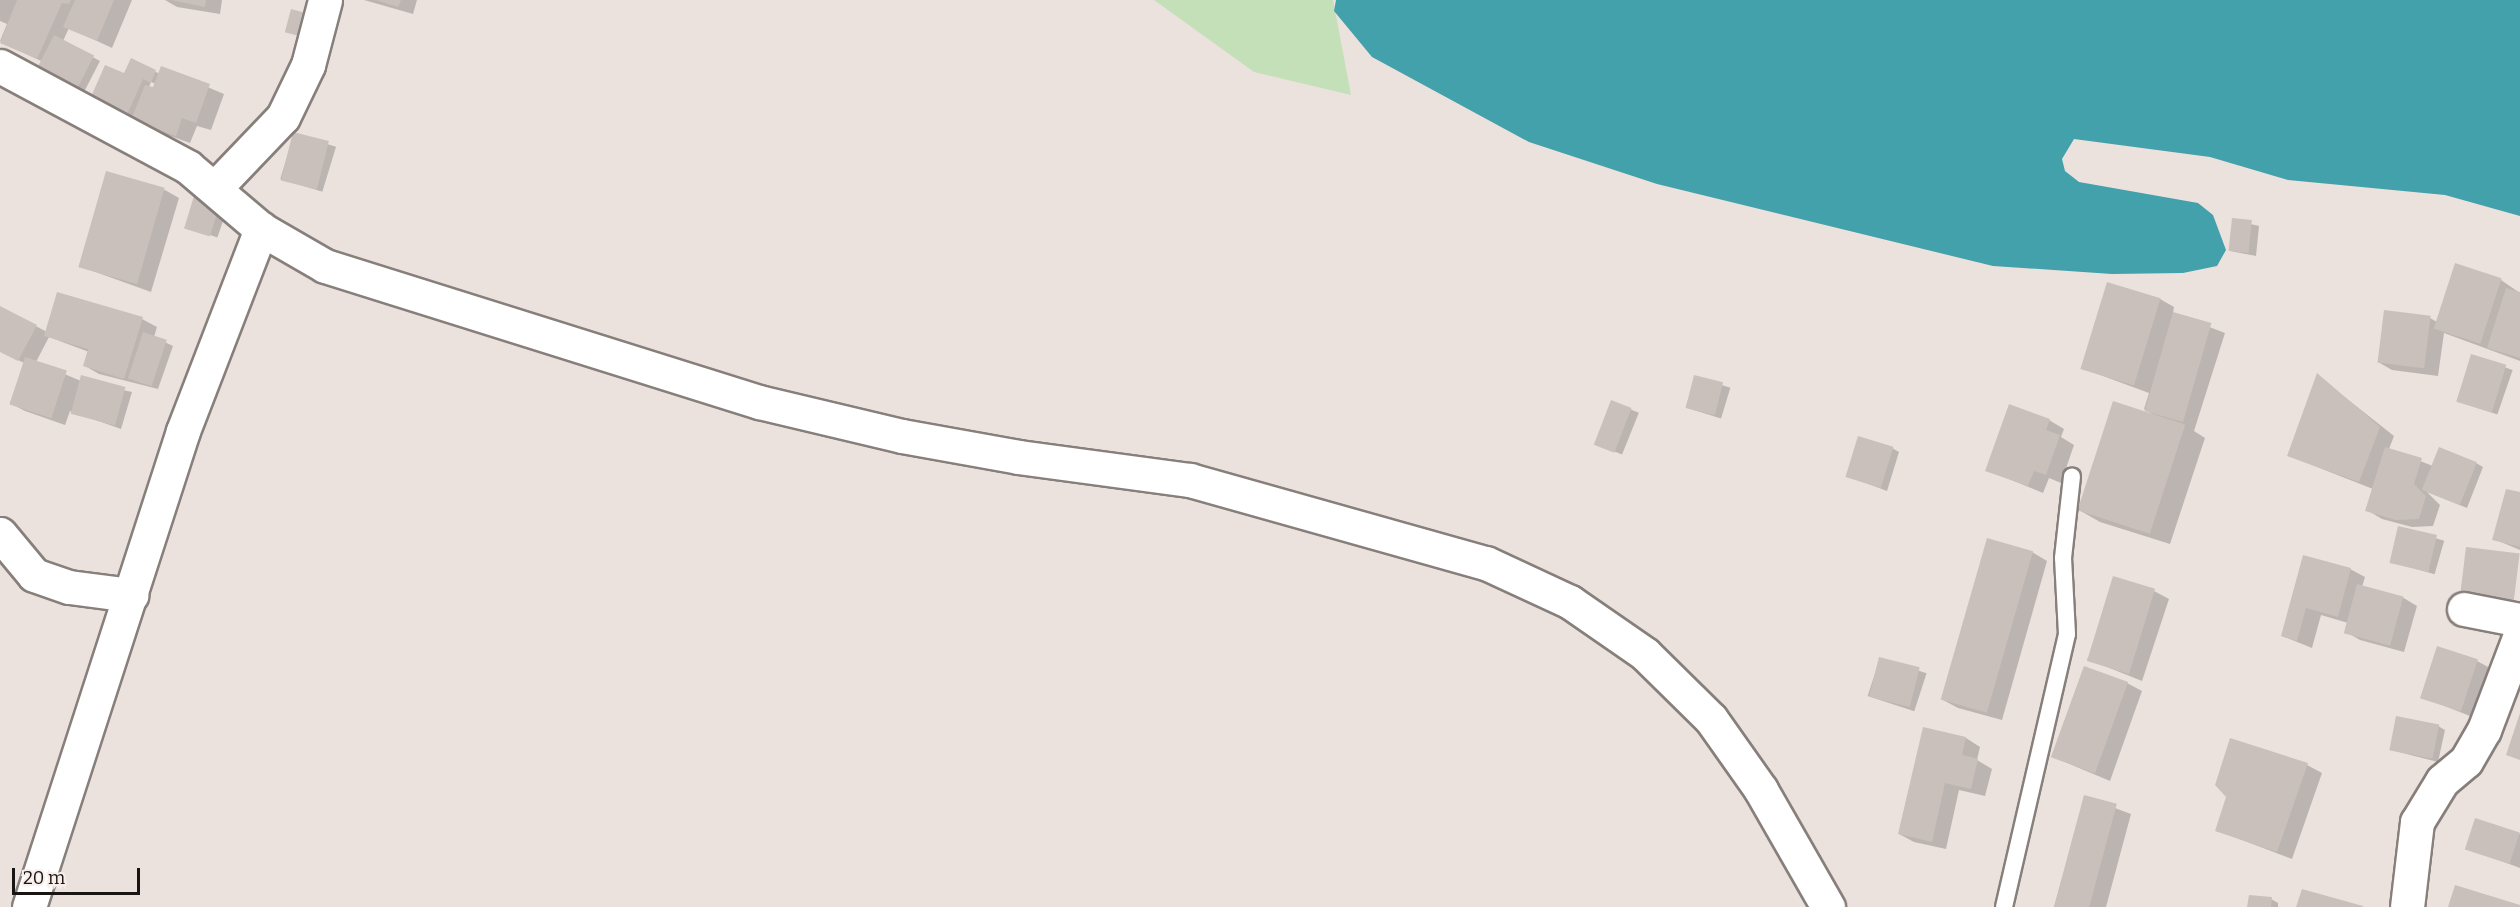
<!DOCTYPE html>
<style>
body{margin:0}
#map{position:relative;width:2520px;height:907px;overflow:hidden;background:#ebe2de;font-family:Bitter,serif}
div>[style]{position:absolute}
.green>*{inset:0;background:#c3e0b8}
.water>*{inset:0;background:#42a1aa}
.shadow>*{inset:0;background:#0003;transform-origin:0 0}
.building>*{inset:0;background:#c9c0bc;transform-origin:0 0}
.roads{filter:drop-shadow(2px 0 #877f7b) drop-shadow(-2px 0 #877f7b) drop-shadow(0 2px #877f7b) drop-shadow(0 -2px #877f7b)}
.lane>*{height:16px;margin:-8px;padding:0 8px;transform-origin:8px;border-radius:8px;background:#fff}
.street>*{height:33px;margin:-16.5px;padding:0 16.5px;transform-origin:16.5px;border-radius:16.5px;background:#fff}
span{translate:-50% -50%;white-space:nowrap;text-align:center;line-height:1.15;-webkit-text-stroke:5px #f8efeb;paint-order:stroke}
.scale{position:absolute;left:12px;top:868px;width:128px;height:27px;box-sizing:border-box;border:3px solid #181514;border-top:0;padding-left:8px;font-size:18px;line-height:21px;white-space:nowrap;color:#181514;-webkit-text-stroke:4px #f8efeb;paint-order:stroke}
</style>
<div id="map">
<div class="green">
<i style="clip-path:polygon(1154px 0,1333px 0,1351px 95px,1254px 72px)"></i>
</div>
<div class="water">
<i style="clip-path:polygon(1336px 0,2520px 0,2520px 216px,2445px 195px,2288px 180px,2210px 157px,2074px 139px,2062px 159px,2065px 171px,2079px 182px,2198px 203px,2213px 215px,2226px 250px,2217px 266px,2183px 273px,2112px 274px,1993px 266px,1657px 184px,1529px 142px,1372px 57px,1334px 11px)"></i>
</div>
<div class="shadow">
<i style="clip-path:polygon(0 0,132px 0,112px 48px,69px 28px,63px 41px,100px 61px,83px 94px,43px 62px,0 41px,7px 24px,0 21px)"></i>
<i style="clip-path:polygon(165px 0,222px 0,220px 14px,177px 7px)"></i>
<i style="clip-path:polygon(364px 0,417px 0,413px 14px)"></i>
<i style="clip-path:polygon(evenodd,131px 60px,160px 74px,162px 68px,224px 94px,211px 130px,197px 126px,190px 143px,148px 128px,99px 102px,125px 75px,131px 60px,151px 82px,156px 84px,154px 89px,149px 87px,151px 82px)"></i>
<i style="left:294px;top:134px;width:44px;height:47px;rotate:17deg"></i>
<i style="clip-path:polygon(107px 173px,165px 190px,179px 198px,151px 292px,79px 266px)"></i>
<i style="left:195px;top:198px;width:34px;height:30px;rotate:19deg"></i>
<i style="clip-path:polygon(2233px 220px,2259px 226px,2256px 256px,2230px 251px)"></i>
<i style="clip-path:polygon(2501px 280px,2520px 293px,2520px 361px,2444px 333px,2438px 376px,2392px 370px,2378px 362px,2430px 318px,2437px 322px)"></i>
<i style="clip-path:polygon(2160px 299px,2174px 307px,2173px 313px,2225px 333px,2194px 431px,2205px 438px,2170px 544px,2100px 522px,2079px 510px,2152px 414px,2144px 409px,2149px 393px,2084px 369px)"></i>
<i style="clip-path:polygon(0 307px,47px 332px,142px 319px,157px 327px,154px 337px,173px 346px,158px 389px,99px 374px,85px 366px,89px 352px,49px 337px,36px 362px,81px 381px,132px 392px,121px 429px,70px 411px,65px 425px,25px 411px,10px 403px,24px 363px,0 351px)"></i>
<i style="left:2472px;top:356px;width:43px;height:47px;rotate:19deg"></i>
<i style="clip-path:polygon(2318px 376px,2394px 436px,2389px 449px,2433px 466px,2476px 463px,2483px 467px,2467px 508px,2427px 492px,2440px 505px,2433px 526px,2412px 527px,2382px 519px,2367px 510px,2373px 489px,2289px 456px)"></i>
<i style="left:1695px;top:377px;width:37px;height:32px;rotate:17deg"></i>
<i style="left:1612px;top:402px;width:29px;height:45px;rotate:22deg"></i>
<i style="clip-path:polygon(2049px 420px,2064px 429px,2061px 437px,2074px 445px,2061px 483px,2049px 478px,2043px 493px,1987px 470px)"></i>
<i style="clip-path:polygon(1892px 448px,1899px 452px,1887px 491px,1847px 476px)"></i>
<i style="clip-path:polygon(2520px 494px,2520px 550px,2494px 539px)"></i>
<i style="left:2400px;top:528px;width:46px;height:35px;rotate:16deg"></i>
<i style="clip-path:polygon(2032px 552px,2047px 561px,2002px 720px,1958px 708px,1943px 700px)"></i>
<i style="clip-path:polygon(2305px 556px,2350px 569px,2365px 577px,2362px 587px,2402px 597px,2417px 606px,2404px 652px,2360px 640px,2346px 632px,2348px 623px,2321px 615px,2312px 648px,2282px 636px)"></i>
<i style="clip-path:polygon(2154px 591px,2169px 599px,2142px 681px,2087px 659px)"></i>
<i style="left:1880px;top:658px;width:49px;height:40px;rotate:18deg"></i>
<i style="clip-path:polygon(2477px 661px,2492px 669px,2475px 718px,2422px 697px)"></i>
<i style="clip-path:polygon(2127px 683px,2142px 691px,2110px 781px,2053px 757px)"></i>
<i style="clip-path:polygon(2438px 726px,2445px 730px,2438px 762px,2391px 750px)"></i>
<i style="clip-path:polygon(1924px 729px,1966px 738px,1980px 747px,1977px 760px,1992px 769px,1985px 796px,1959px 790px,1946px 849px,1914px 842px,1899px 834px)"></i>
<i style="clip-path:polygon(2307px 765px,2322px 773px,2292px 859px,2216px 830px)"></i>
<i style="clip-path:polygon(2085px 797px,2131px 814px,2106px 907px,2054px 907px)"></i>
<i style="clip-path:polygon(2476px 819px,2520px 834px,2520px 868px,2466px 848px)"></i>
<i style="clip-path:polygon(2271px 899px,2278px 903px,2278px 907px,2249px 907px)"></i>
</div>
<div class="building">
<i style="clip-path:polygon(17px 0,71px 0,69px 4px,62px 3px,37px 59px,0 43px)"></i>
<i style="clip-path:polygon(75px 0,114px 0,97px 41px,63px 27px)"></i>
<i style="clip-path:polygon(171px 0,206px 0,205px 7px)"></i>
<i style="clip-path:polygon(376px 0,401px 0,398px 7px)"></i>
<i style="left:291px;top:9px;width:20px;height:24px;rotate:15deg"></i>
<i style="left:54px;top:35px;width:45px;height:40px;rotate:27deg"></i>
<i style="clip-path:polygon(131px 58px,156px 70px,151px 83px,143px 79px,127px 115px,90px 99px,105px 65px,124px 73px)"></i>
<i style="clip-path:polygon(161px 66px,210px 84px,196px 123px,182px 118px,176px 136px,131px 120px,145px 85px,153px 87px)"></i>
<i style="left:293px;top:132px;width:37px;height:50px;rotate:14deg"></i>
<i style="left:106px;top:171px;width:61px;height:100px;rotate:16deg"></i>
<i style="left:194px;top:196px;width:27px;height:34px;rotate:17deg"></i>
<i style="left:2232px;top:218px;width:20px;height:33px;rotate:6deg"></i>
<i style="left:2455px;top:263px;width:49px;height:69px;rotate:18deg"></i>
<i style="left:2107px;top:282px;width:56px;height:91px;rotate:17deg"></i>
<i style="clip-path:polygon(2506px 288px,2520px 292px,2520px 358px,2487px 348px)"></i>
<i style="clip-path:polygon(57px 292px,143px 317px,124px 379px,83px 366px,88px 349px,44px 336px)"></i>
<i style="clip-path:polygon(0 306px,37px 325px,18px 361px,0 352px)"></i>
<i style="left:2384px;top:310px;width:47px;height:53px;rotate:7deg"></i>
<i style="left:2173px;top:312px;width:40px;height:103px;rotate:16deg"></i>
<i style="left:143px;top:332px;width:25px;height:49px;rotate:18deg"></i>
<i style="left:2471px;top:354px;width:37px;height:50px;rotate:17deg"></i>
<i style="left:25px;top:357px;width:44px;height:50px;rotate:18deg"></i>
<i style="clip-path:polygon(2317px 373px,2380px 427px,2359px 482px,2287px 456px)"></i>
<i style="left:81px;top:375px;width:46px;height:40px;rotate:15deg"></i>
<i style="left:1694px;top:375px;width:30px;height:34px;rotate:14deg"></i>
<i style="left:1611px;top:400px;width:22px;height:48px;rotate:21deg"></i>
<i style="left:2113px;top:401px;width:76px;height:115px;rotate:18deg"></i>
<i style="clip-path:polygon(2009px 404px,2050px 419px,2046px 430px,2060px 435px,2046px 475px,2034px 471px,2028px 486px,1985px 471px)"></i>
<i style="left:1858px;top:436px;width:37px;height:43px;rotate:17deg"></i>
<i style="clip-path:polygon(2385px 447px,2422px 458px,2414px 484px,2426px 496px,2419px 519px,2396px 520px,2365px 511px)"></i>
<i style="left:2439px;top:447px;width:41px;height:46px;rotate:22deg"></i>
<i style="clip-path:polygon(2506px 489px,2520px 492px,2520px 547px,2492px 540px)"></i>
<i style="left:2398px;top:526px;width:40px;height:38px;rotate:13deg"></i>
<i style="left:1987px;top:538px;width:48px;height:168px;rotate:16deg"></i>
<i style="left:2466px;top:547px;width:54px;height:48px;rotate:7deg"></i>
<i style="clip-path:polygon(2303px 555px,2351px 568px,2338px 617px,2306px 608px,2297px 641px,2281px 636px)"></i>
<i style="left:2113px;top:576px;width:44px;height:89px;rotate:17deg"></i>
<i style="left:2357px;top:584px;width:48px;height:51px;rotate:15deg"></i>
<i style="left:2437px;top:646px;width:43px;height:55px;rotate:18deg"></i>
<i style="left:1879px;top:657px;width:42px;height:41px;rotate:14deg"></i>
<i style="left:2084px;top:666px;width:47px;height:97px;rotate:20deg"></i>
<i style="clip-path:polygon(2520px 713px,2520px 760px,2506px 755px)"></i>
<i style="left:2396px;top:716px;width:44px;height:35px;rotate:11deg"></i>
<i style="clip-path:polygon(1923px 727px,1966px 737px,1962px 755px,1978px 759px,1971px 789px,1945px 783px,1932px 842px,1898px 834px)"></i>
<i style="clip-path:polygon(2230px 738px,2308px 763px,2277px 852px,2215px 831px,2226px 797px,2215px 785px)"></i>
<i style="left:2084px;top:795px;width:34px;height:116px;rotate:15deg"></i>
<i style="left:2475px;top:818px;width:47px;height:33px;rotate:18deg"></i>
<i style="clip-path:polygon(2455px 885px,2520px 905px,2520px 907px,2448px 907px)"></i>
<i style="clip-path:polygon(2302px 889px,2363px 906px,2363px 907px,2296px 907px)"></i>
<i style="clip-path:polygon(2249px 895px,2272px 897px,2271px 907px,2247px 907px)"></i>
</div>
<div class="roads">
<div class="lane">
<i style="left:2004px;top:907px;width:280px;rotate:-77deg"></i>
<i style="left:2067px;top:634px;width:76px;rotate:-93deg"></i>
<i style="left:2063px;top:558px;width:82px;rotate:-83.7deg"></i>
</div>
<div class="street">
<i style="left:0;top:66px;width:213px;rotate:28.2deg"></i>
<i style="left:188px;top:167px;width:96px;rotate:40.3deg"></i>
<i style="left:261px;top:229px;width:74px;rotate:30deg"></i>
<i style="left:325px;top:266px;width:455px;rotate:17.4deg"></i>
<i style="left:759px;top:402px;width:147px;rotate:13.4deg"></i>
<i style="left:902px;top:436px;width:119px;rotate:10.2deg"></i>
<i style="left:1019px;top:457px;width:173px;rotate:7.7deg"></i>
<i style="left:1190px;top:480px;width:307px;rotate:15.7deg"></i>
<i style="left:1486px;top:563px;width:93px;rotate:24.9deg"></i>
<i style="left:1570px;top:602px;width:91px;rotate:34.7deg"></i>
<i style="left:1645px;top:654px;width:93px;rotate:44.6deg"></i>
<i style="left:1711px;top:719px;width:87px;rotate:54.8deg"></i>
<i style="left:1761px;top:790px;width:135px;rotate:60.2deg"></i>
<i style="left:216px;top:187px;width:97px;rotate:-46.3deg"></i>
<i style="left:283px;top:117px;width:58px;rotate:-64.3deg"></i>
<i style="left:308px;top:65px;width:67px;rotate:-75.3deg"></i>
<i style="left:0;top:534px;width:53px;rotate:50.3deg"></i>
<i style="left:34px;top:575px;width:37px;rotate:19deg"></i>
<i style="left:69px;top:587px;width:63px;rotate:7.4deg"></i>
<i style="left:2464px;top:609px;width:57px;rotate:11.1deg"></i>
<i style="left:29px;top:907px;width:500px;rotate:-72.07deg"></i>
<i style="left:183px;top:431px;width:217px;rotate:-68.9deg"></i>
<i style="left:2407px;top:907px;width:86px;rotate:-83.3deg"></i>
<i style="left:2417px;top:822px;width:48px;rotate:-58.6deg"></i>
<i style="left:2442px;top:781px;width:31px;rotate:-40deg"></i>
<i style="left:2466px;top:761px;width:36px;rotate:-60deg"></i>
<i style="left:2484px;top:730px;width:102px;rotate:-69.2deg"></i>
</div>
</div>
<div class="scale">20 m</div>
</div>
